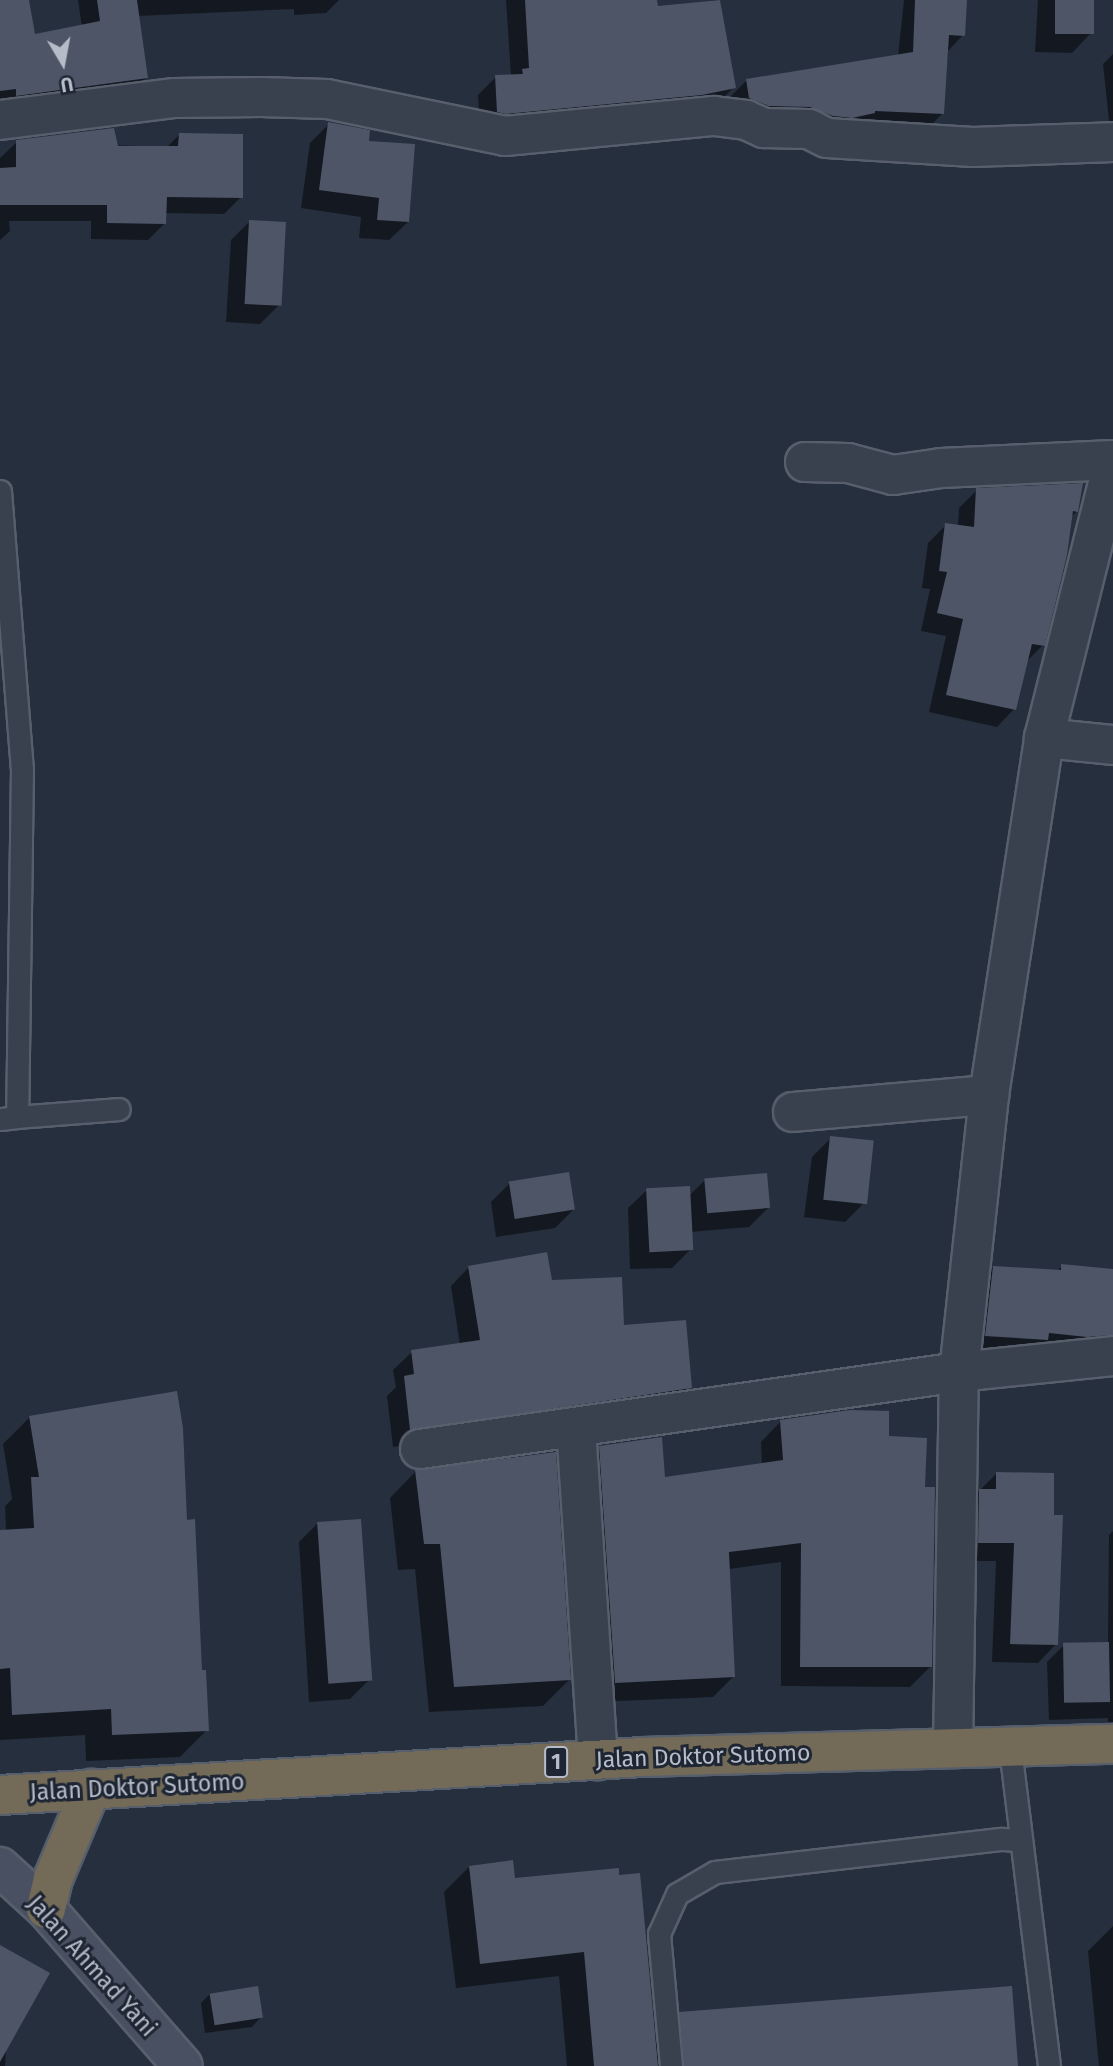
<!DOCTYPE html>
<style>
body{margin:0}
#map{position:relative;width:1113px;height:2066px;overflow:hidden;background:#262f3e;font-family:"Fira Sans",sans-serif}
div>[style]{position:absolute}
.shadow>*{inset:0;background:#0007}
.building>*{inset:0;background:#4d5567;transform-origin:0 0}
.roads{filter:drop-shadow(2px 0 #585f6c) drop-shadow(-2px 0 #585f6c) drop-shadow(0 2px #585f6c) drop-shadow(0 -2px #585f6c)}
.lane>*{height:21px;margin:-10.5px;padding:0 10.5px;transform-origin:10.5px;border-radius:10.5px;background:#3a414e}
.street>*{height:38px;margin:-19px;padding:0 19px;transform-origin:19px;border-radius:19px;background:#3a414e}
.secondary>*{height:38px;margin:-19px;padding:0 19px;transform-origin:19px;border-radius:19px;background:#495061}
.highway>*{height:38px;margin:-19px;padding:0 19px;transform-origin:19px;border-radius:19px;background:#736b58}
span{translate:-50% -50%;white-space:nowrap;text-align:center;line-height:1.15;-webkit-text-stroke:6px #1f2633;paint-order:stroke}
.shield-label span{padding:2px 5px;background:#1f2633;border:2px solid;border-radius:5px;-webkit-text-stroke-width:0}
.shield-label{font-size:21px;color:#b7bcc9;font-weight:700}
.street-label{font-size:23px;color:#b7bcc9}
.north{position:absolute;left:28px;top:28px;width:70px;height:70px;-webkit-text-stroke:5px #1f2633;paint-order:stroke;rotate:170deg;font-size:19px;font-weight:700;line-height:28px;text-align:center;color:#b7bcc9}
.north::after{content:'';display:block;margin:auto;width:24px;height:32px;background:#b7bcc9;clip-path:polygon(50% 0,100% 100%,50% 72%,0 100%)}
</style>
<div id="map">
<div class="shadow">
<i style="clip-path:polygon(0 0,27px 0,34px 36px,82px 27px,78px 0,339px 0,326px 13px,294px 15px,294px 9px,137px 16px,147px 77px,130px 94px,0 113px)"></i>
<i style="clip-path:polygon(506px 0,655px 0,657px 8px,719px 0,734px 87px,716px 105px,480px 130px,478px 95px,496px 77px,511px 76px)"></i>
<i style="clip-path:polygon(904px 0,965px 0,963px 35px,948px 51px,943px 113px,927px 129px,734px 114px,731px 96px,746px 81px,898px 56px)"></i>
<i style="clip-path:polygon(1038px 0,1092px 0,1090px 34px,1072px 53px,1035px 52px)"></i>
<i style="clip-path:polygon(1113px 54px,1113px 129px,1110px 130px,1103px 64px)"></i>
<i style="clip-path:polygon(329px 124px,367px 143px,408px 222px,389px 240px,359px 238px,361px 217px,301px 208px,310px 143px)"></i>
<i style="clip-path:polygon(179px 135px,241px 197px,224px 214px,165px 213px,165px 223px,148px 240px,91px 239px,91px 221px,9px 221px,10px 231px,0 240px,0 158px,17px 142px,167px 147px)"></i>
<i style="clip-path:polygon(249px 222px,279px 305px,260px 324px,226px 322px,231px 240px)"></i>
<i style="clip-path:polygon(977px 490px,1077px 511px,1071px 517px,1043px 645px,1026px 662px,1014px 709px,997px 727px,929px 712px,946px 636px,921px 631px,930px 589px,922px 588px,928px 543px,946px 525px,958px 526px,959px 508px)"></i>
<i style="clip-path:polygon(831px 1138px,864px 1203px,845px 1222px,804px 1217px,812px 1157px)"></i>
<i style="clip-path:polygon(705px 1180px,768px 1208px,749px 1227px,690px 1232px,691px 1249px,672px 1268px,630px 1269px,628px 1208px,647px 1190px,689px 1196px)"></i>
<i style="clip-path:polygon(510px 1183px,573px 1210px,555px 1228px,496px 1237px,491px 1202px)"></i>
<i style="clip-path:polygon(1062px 1266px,1113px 1271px,1113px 1358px,968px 1353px,976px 1285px,993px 1267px,1056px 1272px)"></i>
<i style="clip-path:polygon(469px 1267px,551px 1282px,690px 1387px,672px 1406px,393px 1447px,387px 1396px,396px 1387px,393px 1370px,412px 1352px,460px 1345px,451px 1286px)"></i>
<i style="clip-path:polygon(30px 1417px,185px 1522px,207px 1730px,180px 1757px,86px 1761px,85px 1735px,0 1740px,0 1532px,6px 1531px,5px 1506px,12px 1499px,3px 1444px)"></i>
<i style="clip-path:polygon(781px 1421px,923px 1489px,931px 1666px,910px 1687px,781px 1686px,781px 1562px,729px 1569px,734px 1676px,713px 1697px,595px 1702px,579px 1468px,600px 1447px,664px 1479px,762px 1465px,761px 1442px)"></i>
<i style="clip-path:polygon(416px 1471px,569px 1680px,543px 1706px,429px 1712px,415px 1569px,398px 1570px,390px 1498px)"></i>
<i style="clip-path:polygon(997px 1473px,1056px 1644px,1038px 1663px,992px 1662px,996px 1561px,960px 1561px,961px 1509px)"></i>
<i style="clip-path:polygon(318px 1523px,369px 1680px,350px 1699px,309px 1702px,299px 1542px)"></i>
<i style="clip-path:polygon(1113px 1531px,1113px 1724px,1108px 1724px,1108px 1718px,1049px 1720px,1047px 1662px,1064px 1645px,1108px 1643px,1109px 1535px)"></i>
<i style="clip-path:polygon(469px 1867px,514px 1880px,617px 1870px,654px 2039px,680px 2013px,1016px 2066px,567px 2066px,559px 1976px,456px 1988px,444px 1892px)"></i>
<i style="clip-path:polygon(1113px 1926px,1113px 2066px,1099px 2066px,1088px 1951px)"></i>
<i style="clip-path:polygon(0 1947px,6px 2047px,5px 2066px,0 2066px)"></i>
<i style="clip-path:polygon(210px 1994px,261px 2017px,252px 2027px,205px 2033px,201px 2003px)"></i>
</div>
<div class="building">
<i style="clip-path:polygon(0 0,29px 0,35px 34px,100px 21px,97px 0,137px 0,148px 78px,16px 96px,16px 89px,0 91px)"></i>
<i style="clip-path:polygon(525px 0,657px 0,658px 6px,720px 0,736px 88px,702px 95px,506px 114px,497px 112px,495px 75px,523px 74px,522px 69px,529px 68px)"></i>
<i style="clip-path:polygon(915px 0,967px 0,965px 36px,949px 35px,944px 114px,875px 111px,875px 113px,852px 118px,833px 116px,810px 107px,769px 106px,749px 98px,746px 79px,913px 52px)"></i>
<i style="left:1055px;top:0;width:39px;height:34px"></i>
<i style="clip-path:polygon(328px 122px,370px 130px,369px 141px,415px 144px,409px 222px,377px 220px,379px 198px,319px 190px)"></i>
<i style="clip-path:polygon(114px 128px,118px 146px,178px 146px,179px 133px,243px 134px,243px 198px,167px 197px,166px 224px,107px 223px,107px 205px,0 205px,0 168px,16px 167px,16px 140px)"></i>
<i style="left:249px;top:220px;width:37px;height:84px;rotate:3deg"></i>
<i style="clip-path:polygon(1083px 483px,1078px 512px,1073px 511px,1067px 555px,1045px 646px,1032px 644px,1016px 710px,946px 695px,963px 619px,937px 613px,947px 572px,939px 571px,945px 523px,974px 527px,976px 488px)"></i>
<i style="left:830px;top:1136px;width:44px;height:64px;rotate:6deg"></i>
<i style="left:569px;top:1172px;width:38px;height:61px;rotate:81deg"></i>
<i style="left:767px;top:1173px;width:35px;height:63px;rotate:85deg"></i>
<i style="left:690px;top:1186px;width:64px;height:44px;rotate:87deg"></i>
<i style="clip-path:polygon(547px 1252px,552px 1280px,622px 1277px,624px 1325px,686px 1320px,692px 1388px,410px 1430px,404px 1376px,414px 1374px,411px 1350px,480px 1340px,468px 1266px)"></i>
<i style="clip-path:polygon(1061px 1264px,1113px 1269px,1113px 1335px,1087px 1337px,1049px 1333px,1048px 1340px,985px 1336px,993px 1266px,1061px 1270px)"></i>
<i style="clip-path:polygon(177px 1391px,183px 1428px,187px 1520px,195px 1519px,202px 1670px,206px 1670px,209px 1731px,112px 1735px,111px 1709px,12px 1715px,10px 1668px,0 1669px,0 1530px,34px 1528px,31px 1477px,39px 1477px,29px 1416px)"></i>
<i style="clip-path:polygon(850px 1410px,889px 1411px,889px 1436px,927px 1438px,925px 1487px,935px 1487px,932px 1667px,800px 1667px,801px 1543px,729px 1552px,735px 1677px,615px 1683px,599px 1446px,662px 1437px,665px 1477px,783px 1460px,780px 1420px)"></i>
<i style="clip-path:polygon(556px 1452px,571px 1680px,454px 1687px,440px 1544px,424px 1544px,415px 1470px)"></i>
<i style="clip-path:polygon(996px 1472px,1054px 1473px,1054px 1515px,1063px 1515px,1058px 1645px,1010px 1644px,1014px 1543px,978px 1543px,979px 1489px,996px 1489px)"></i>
<i style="left:361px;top:1519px;width:162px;height:44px;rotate:86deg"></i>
<i style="left:1109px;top:1642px;width:60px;height:46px;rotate:89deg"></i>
<i style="clip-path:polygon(513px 1860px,515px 1878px,619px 1868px,619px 1875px,640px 1873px,658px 2066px,594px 2066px,584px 1952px,480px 1964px,469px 1866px)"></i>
<i style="clip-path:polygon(0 1945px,50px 1973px,0 2062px)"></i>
<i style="left:258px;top:1986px;width:32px;height:49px;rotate:81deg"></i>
<i style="clip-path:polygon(1012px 1986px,1018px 2066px,684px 2066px,679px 2012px)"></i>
</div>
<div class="roads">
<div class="lane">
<i style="left:0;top:491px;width:278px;rotate:85.5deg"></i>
<i style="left:22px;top:768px;width:349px;rotate:90.8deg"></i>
<i style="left:17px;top:1117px;width:17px;rotate:173deg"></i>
<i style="left:17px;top:1117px;width:102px;rotate:-4.5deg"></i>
<i style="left:1010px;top:1748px;width:320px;rotate:83deg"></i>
<i style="left:671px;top:2066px;width:133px;rotate:-95.2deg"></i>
<i style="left:659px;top:1934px;width:44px;rotate:-65.8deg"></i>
<i style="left:677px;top:1894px;width:44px;rotate:-30.1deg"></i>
<i style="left:715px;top:1872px;width:289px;rotate:-6.6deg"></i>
<i style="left:1002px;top:1839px;width:17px;rotate:3deg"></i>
</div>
<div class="street">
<i style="left:0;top:120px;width:176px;rotate:-7.2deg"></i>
<i style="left:175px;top:98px;width:86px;rotate:-0.7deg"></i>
<i style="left:261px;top:97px;width:66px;rotate:1.7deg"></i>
<i style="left:327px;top:99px;width:182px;rotate:11.7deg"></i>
<i style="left:505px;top:136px;width:210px;rotate:-5.5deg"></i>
<i style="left:714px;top:116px;width:32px;rotate:7deg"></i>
<i style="left:746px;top:120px;width:20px;rotate:24deg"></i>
<i style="left:764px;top:128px;width:45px;rotate:1.3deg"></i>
<i style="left:809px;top:129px;width:20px;rotate:27deg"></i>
<i style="left:827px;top:138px;width:146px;rotate:3.5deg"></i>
<i style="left:973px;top:147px;width:140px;rotate:-2deg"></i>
<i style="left:805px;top:462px;width:43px;rotate:1.3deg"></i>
<i style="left:848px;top:463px;width:47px;rotate:14.9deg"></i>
<i style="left:893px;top:475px;width:49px;rotate:-8.3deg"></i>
<i style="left:941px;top:468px;width:172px;rotate:-2.7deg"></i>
<i style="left:1044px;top:738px;width:69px;rotate:5.8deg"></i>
<i style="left:793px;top:1112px;width:197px;rotate:-5deg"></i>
<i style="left:576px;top:1428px;width:333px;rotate:86.2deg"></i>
<i style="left:420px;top:1449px;width:544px;rotate:-8.13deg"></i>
<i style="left:959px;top:1372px;width:155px;rotate:-5.9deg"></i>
<i style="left:953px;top:1748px;width:376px;rotate:-89.1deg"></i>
<i style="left:959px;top:1372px;width:279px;rotate:-83.8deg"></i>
<i style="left:989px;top:1095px;width:361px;rotate:-81.2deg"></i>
<i style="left:1044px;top:738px;width:284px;rotate:-75.9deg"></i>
</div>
<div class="secondary">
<i style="left:0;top:1867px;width:62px;rotate:42.4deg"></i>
<i style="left:46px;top:1909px;width:208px;rotate:48.9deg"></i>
</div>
<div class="highway">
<i style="left:0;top:1795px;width:644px;rotate:-3.38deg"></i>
<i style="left:643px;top:1757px;width:470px;rotate:-1.6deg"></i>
<i style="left:46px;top:1909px;width:31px;rotate:-77deg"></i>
<i style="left:53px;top:1879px;width:98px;rotate:-67.1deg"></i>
</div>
</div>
<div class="shield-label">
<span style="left:556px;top:1762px">1</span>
</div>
<div class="street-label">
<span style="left:703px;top:1756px;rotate:-2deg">Jalan Doktor Sutomo</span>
<span style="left:137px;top:1787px;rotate:-3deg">Jalan Doktor Sutomo</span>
<span style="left:92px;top:1966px;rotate:48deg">Jalan Ahmad Yani</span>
</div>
<div class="north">U</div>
</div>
